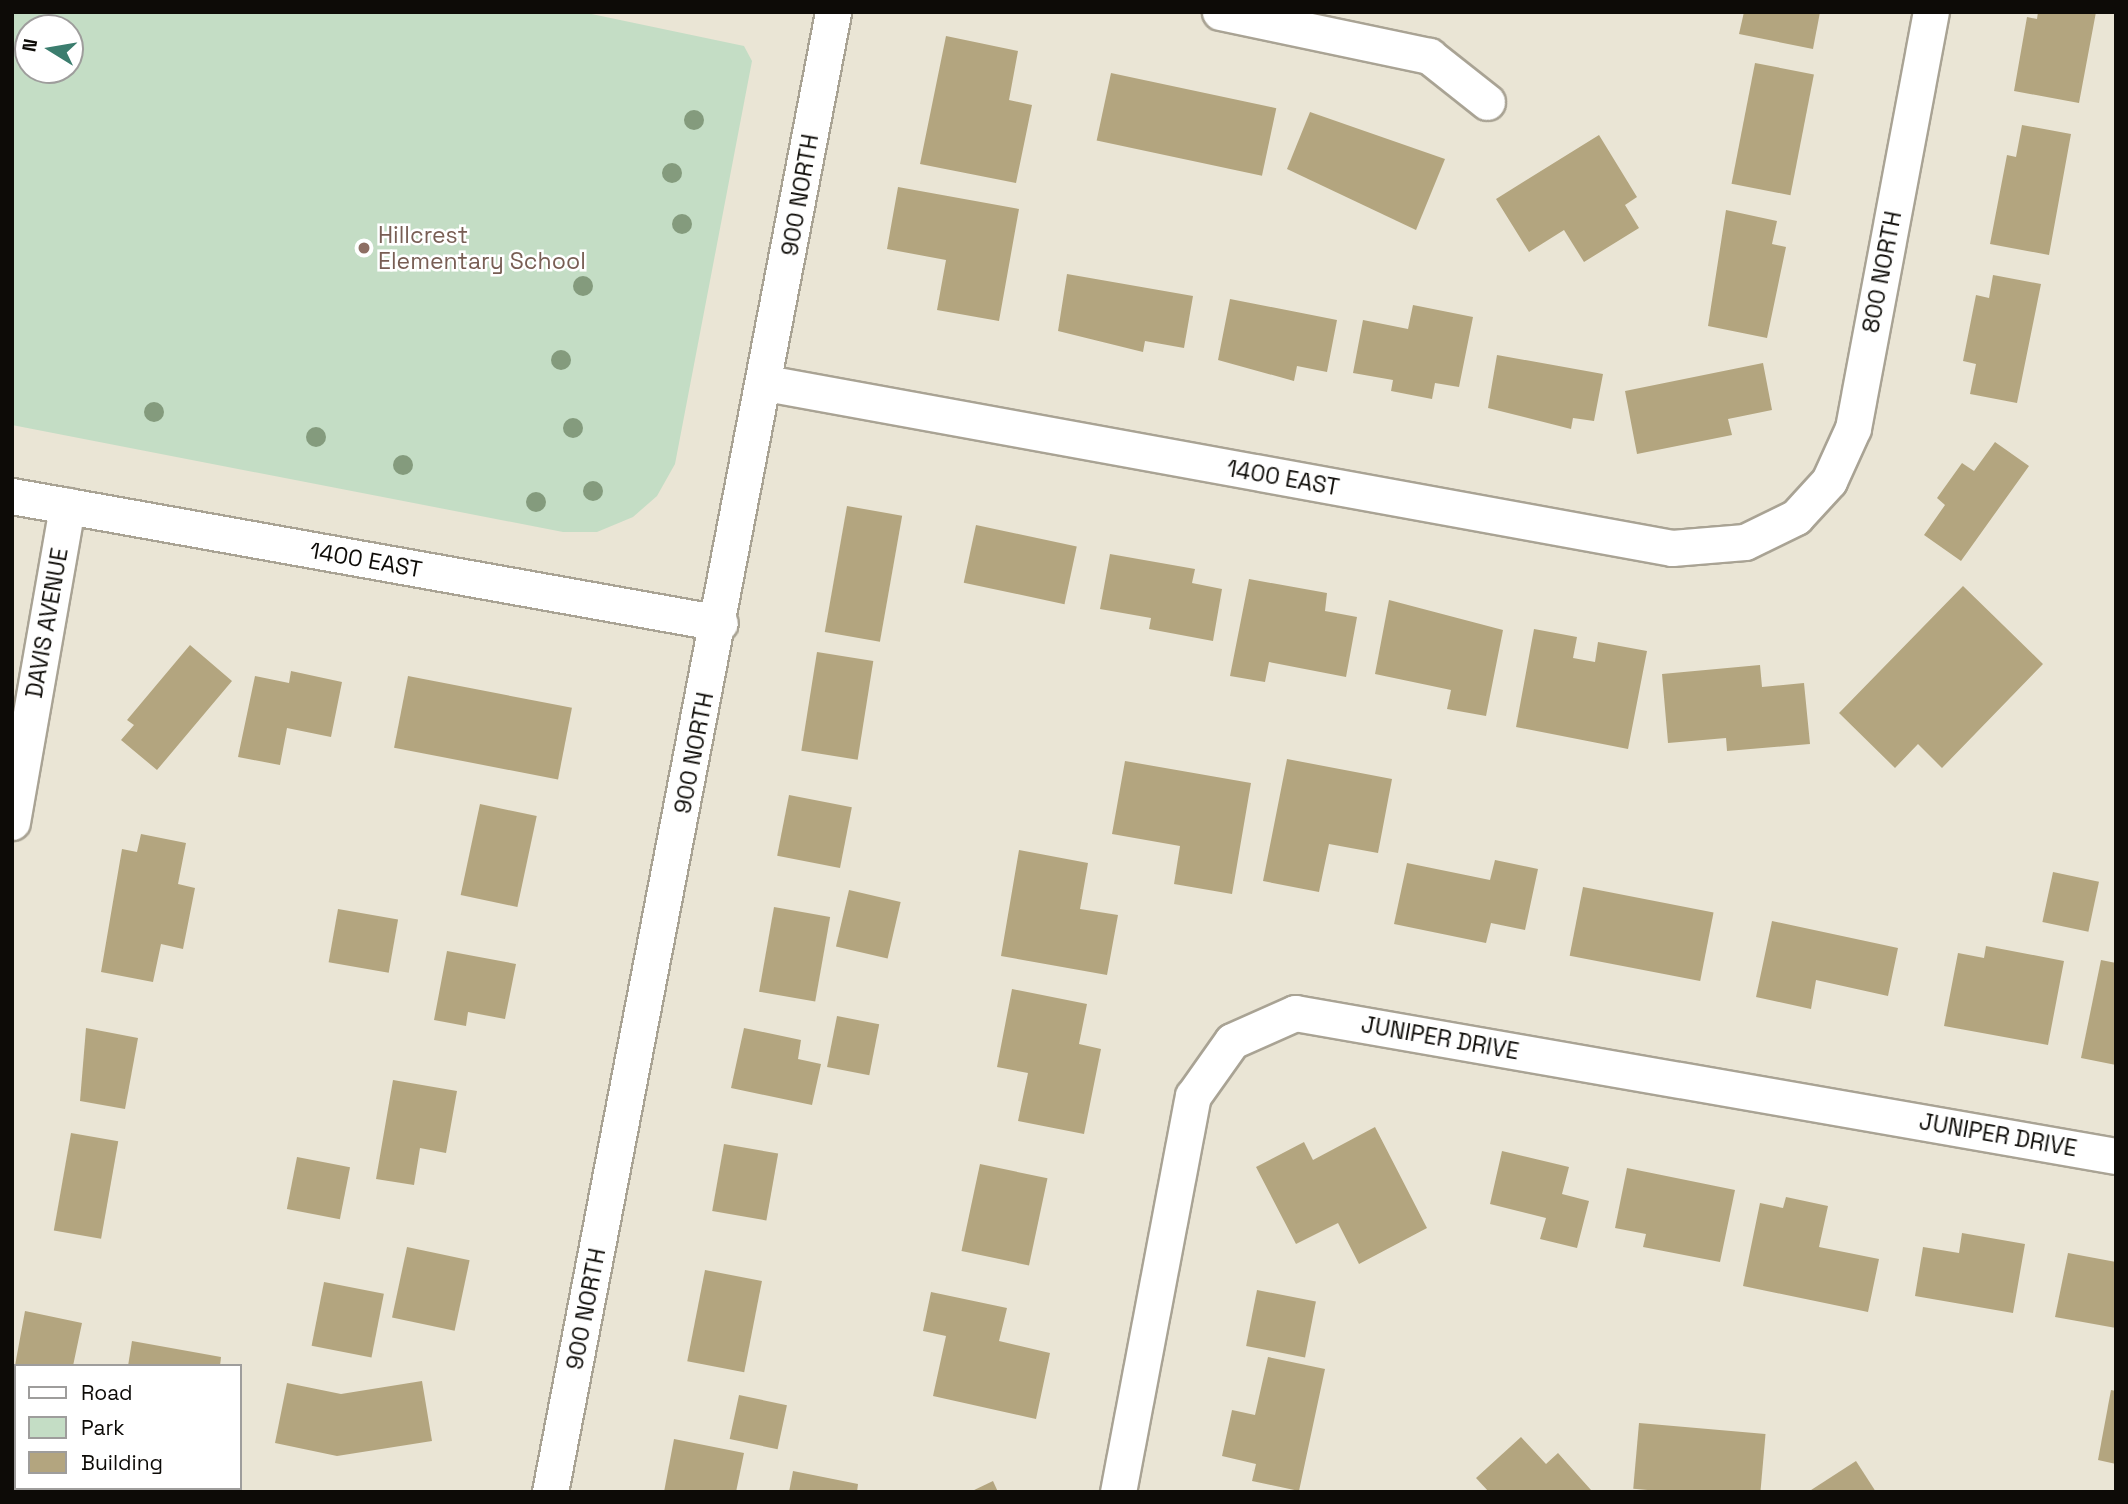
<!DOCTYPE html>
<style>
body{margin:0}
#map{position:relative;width:2128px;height:1504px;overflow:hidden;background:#eae5d5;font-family:"Space Grotesk",sans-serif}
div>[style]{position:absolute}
.green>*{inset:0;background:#c4ddc5}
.building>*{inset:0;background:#b3a57f;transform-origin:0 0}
.roads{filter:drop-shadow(2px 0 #a9a394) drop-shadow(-2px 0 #a9a394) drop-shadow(0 2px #a9a394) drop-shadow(0 -2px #a9a394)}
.street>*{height:35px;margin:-17.5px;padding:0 17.5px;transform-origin:17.5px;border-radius:17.5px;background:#fff}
.trees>*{width:20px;height:20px;margin:-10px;border-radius:50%;background:#849b7d}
.dots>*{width:19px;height:19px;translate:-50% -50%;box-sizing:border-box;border:4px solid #fff;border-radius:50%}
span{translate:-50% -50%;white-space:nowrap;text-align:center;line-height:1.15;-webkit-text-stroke:5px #fff;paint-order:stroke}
.street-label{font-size:23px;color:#0d0b07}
.education-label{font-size:23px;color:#785e54}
.left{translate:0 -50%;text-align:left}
.frame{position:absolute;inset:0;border:14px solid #0d0b07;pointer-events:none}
.legend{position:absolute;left:14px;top:1364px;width:228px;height:126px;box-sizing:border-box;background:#fff;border:2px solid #9e9d9c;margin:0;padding:9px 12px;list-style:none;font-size:21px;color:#0d0b07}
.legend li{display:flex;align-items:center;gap:14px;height:35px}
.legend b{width:35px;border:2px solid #9e9d9c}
.north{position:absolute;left:14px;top:14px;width:70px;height:70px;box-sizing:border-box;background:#fff;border:2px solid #9e9d9c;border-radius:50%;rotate:281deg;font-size:19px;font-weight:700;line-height:28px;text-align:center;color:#0d0b07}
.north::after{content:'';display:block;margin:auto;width:24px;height:32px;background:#3b7d6e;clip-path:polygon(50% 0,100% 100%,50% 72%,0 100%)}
</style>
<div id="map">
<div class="green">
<i style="clip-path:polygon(evenodd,12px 12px,582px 12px,744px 46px,752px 61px,675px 464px,657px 496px,633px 517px,597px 532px,563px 532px,12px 425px,12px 12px,28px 28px,70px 28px,70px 70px,28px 70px,28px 28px)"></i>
</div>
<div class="building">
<i style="clip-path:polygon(1744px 12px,1820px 12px,1813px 49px,1739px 34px)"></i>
<i style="clip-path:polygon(2038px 12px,2096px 12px,2079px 103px,2014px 91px,2027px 17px,2037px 19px)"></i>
<i style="clip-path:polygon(946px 36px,1018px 51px,1009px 100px,1032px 105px,1016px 183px,920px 164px)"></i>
<i style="left:1755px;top:63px;width:60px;height:123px;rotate:11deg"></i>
<i style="left:1111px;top:73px;width:169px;height:69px;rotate:12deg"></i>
<i style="clip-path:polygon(1310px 112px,1445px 159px,1416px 230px,1287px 169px)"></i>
<i style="clip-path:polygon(2022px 125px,2071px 134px,2049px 255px,1990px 244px,2007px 155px,2016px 157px)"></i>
<i style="clip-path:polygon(1599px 135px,1637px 197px,1625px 205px,1639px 228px,1584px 262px,1564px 230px,1529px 252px,1496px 199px)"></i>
<i style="clip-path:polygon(898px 187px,1019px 209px,999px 321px,937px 310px,946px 260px,887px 249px)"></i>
<i style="clip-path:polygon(1726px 210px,1777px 221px,1772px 244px,1786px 247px,1767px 338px,1708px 326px)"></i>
<i style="clip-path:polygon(1067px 274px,1193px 296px,1184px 348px,1145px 341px,1143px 352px,1058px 331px)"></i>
<i style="clip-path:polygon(1993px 275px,2041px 284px,2017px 403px,1970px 394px,1976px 364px,1963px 361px,1976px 295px,1989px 298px)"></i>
<i style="clip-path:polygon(1230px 299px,1337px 320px,1327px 372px,1297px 366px,1294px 381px,1218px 360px)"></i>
<i style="clip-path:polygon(1413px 305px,1473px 317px,1459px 387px,1435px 383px,1432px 399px,1391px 391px,1393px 380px,1353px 373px,1363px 320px,1408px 329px)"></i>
<i style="clip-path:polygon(1497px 355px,1603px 374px,1594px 421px,1573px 418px,1571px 429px,1488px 408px)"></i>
<i style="clip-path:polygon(1763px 363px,1772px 410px,1728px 419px,1732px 435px,1637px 454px,1625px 391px)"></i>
<i style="clip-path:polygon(1995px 442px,2029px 466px,1961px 561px,1924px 535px,1945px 505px,1937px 498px,1962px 463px,1974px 471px)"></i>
<i style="left:847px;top:506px;width:56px;height:128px;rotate:10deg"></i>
<i style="left:976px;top:525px;width:103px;height:59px;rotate:12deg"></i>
<i style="clip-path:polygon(1110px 554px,1195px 569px,1192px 583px,1222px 589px,1213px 641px,1149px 629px,1151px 618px,1100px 609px)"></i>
<i style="clip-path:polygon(1249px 579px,1327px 593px,1325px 611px,1357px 617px,1346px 677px,1269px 662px,1265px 682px,1230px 676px)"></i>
<i style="clip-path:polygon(1963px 586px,2043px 664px,1942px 768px,1918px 744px,1895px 768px,1839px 713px)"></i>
<i style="clip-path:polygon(1389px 600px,1503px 630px,1486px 716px,1447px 709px,1451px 690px,1375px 674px)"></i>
<i style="clip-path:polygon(1534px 629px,1577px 637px,1573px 658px,1595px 662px,1598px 642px,1647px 651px,1628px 749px,1516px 727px)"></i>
<i style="clip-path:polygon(190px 645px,232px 681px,157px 770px,121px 740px,134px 725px,127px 720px)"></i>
<i style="left:817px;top:652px;width:57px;height:100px;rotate:9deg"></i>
<i style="clip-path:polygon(1760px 665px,1762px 687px,1804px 683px,1810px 744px,1727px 751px,1726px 738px,1668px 743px,1662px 674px)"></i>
<i style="clip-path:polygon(291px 671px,342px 682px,331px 737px,287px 728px,280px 765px,238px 757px,255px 676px,289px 683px)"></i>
<i style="left:408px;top:676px;width:167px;height:73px;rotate:11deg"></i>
<i style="clip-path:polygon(1287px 759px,1392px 779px,1378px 853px,1329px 844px,1319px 892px,1263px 881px)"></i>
<i style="clip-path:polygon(1125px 761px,1251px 783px,1232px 894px,1174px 884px,1180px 846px,1112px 834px)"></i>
<i style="left:789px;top:795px;width:64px;height:62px;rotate:11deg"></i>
<i style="left:480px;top:804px;width:58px;height:93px;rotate:12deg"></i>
<i style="clip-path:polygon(141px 834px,186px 843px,178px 884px,195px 888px,183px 949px,161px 944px,153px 982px,101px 972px,122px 849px,137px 852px)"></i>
<i style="clip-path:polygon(1019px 850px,1088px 863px,1080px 909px,1118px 915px,1107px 975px,1001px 956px)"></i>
<i style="clip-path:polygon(1495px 860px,1538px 869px,1525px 930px,1491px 923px,1486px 943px,1394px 924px,1407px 863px,1490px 880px)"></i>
<i style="left:2053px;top:872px;width:47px;height:51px;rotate:12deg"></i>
<i style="left:1583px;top:887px;width:133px;height:70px;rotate:11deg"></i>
<i style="left:849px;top:890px;width:53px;height:58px;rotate:13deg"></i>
<i style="left:774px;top:907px;width:57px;height:86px;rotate:10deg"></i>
<i style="left:338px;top:909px;width:61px;height:54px;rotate:10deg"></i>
<i style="clip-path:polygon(1772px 921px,1898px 948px,1888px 996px,1816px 980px,1811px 1009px,1756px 997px)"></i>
<i style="clip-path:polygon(1986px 946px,2064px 961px,2048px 1045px,1944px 1026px,1958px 953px,1984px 958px)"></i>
<i style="clip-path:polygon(447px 951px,516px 964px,505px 1019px,468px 1012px,466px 1026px,434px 1020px)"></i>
<i style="clip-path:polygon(2101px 960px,2116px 963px,2116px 1065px,2081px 1058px)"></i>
<i style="clip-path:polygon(1012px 989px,1087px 1004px,1079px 1044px,1101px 1049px,1084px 1134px,1018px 1121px,1028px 1073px,997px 1067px)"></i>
<i style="left:837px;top:1016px;width:43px;height:52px;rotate:11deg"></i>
<i style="clip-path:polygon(86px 1028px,138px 1038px,125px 1109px,80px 1101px)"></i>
<i style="clip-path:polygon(744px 1028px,801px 1040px,798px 1059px,821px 1064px,812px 1105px,731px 1088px)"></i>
<i style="clip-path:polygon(393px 1080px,457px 1091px,446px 1153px,420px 1148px,414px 1185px,376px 1179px)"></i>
<i style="clip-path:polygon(1375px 1127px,1427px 1228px,1359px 1264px,1338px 1223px,1296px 1244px,1256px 1167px,1304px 1142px,1313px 1160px)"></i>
<i style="left:71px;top:1133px;width:48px;height:99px;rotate:10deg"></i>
<i style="left:724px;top:1144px;width:55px;height:68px;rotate:10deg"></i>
<i style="clip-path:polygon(1502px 1151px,1569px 1167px,1562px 1194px,1589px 1201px,1577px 1248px,1540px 1239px,1546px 1218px,1490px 1204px)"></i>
<i style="left:297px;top:1157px;width:54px;height:53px;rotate:11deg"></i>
<i style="left:980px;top:1164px;width:69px;height:89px;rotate:12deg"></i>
<i style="clip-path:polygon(1627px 1168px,1735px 1190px,1720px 1262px,1643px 1247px,1646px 1234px,1615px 1228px)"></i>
<i style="clip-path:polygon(1786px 1197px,1828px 1206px,1819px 1247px,1879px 1259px,1868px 1312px,1743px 1286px,1760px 1203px,1783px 1208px)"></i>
<i style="clip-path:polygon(1962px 1233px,2025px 1244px,2013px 1313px,1915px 1296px,1923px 1247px,1959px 1253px)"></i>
<i style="left:407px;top:1247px;width:64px;height:72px;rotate:12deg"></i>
<i style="clip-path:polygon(2068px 1253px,2116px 1262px,2116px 1328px,2055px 1317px)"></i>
<i style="left:705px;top:1270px;width:58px;height:93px;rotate:11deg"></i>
<i style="left:324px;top:1282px;width:61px;height:65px;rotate:11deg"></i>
<i style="left:1257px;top:1290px;width:60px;height:57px;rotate:11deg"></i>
<i style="clip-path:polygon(931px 1292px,1007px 1308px,999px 1341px,1050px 1353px,1036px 1419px,933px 1396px,946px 1336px,923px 1331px)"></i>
<i style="clip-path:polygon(25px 1311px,82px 1323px,73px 1366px,16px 1366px,12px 1382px)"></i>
<i style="clip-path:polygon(132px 1341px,221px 1357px,220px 1366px,128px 1366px)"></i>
<i style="clip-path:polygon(1268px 1357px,1325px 1369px,1299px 1491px,1252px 1481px,1256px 1464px,1222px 1456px,1232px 1410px,1255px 1415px)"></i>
<i style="clip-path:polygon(422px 1381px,432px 1441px,337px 1456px,275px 1443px,287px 1383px,341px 1394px)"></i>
<i style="clip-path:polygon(2111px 1390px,2116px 1391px,2116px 1464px,2098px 1460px)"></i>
<i style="left:739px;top:1395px;width:49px;height:45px;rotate:12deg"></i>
<i style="left:1639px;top:1423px;width:127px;height:66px;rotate:5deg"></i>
<i style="clip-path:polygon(1521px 1437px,1546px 1464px,1558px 1453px,1591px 1490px,1489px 1492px,1476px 1478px)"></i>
<i style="clip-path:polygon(674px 1439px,744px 1453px,736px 1492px,664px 1492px)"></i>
<i style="clip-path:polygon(1856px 1461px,1876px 1492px,1808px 1492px)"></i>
<i style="clip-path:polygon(793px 1471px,858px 1484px,857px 1492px,789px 1492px)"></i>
<i style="clip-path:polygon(993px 1481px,998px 1492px,970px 1492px)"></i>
</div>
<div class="roads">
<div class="street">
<i style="left:1220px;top:12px;width:214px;rotate:11.9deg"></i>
<i style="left:1429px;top:56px;width:74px;rotate:38.4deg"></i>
<i style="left:766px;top:383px;width:921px;rotate:10.32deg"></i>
<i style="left:1672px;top:548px;width:73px;rotate:-4.7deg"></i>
<i style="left:1745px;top:542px;width:57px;rotate:-26.1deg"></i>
<i style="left:1796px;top:517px;width:49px;rotate:-47.5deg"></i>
<i style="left:1829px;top:481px;width:58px;rotate:-65.6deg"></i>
<i style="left:1853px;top:428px;width:423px;rotate:-79.4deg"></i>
<i style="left:12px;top:496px;width:719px;rotate:10.17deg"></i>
<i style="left:12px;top:822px;width:321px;rotate:-80.1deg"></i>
<i style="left:12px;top:1478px;width:4px;rotate:14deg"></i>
<i style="left:67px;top:1488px;width:19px;rotate:12deg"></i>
<i style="left:550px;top:1492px;width:1507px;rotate:-79.17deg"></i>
<i style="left:1118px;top:1492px;width:403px;rotate:-79.3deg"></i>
<i style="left:1193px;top:1096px;width:67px;rotate:-54.7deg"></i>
<i style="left:1232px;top:1041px;width:69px;rotate:-24deg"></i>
<i style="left:1295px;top:1013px;width:833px;rotate:9.88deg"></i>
</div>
</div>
<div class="trees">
<i style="left:694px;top:120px"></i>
<i style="left:672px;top:173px"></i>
<i style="left:682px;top:224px"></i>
<i style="left:583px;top:286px"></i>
<i style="left:561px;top:360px"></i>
<i style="left:154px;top:412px"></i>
<i style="left:573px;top:428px"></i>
<i style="left:316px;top:437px"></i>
<i style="left:403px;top:465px"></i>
<i style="left:593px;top:491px"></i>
<i style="left:536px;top:502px"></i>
</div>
<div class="dots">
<i style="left:364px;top:248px;background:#8d6e63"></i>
</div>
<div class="street-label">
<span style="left:800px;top:195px;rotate:-80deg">900 NORTH</span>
<span style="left:1882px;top:272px;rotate:-79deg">800 NORTH</span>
<span style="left:1283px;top:478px;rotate:10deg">1400 EAST</span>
<span style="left:366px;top:560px;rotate:10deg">1400 EAST</span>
<span style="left:47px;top:623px;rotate:-80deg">DAVIS AVENUE</span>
<span style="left:694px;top:753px;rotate:-79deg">900 NORTH</span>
<span style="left:1440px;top:1038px;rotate:10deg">JUNIPER DRIVE</span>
<span style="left:1998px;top:1135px;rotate:10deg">JUNIPER DRIVE</span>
<span style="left:586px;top:1309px;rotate:-79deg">900 NORTH</span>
</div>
<div class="education-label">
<span class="left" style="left:378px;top:248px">Hillcrest<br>Elementary School</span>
</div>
<div class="frame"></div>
<ul class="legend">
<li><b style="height:9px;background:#fff"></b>Road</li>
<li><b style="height:19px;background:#c4ddc5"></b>Park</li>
<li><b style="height:19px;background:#b3a57f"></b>Building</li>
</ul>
<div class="north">N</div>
</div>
